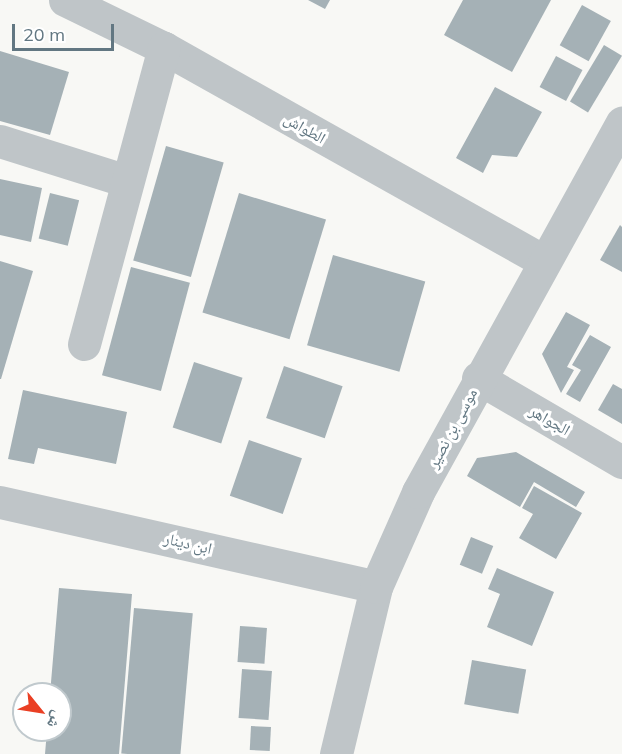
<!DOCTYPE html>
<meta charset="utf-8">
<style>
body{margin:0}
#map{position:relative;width:622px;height:754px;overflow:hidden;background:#f8f8f5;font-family:Mulish,"Noto Naskh Arabic",sans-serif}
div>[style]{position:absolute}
.building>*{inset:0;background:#a5b1b6;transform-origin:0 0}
.street>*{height:33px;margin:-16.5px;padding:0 16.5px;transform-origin:16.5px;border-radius:16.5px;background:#bfc5c8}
span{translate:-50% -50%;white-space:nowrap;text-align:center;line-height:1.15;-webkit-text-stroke:6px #fff;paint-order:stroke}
.street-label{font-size:16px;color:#627782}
.north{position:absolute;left:12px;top:682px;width:60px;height:60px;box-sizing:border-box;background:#fff;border:2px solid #c0c9cd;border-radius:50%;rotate:120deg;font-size:16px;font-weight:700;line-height:24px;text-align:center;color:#627782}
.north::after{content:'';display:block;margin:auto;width:21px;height:27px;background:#ea3f24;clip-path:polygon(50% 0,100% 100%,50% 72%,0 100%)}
.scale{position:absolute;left:12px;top:24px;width:102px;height:27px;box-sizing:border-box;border:3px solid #627782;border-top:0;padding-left:8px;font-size:18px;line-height:21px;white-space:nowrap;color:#627782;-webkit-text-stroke:4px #fff;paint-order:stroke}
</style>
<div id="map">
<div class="building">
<i style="clip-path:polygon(308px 0,330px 0,325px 9px)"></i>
<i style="clip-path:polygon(463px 0,551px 0,512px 72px,444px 35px)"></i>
<i style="left:582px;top:5px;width:33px;height:46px;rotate:29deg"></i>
<i style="left:604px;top:45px;width:21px;height:66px;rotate:31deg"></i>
<i style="clip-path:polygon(0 51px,69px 72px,50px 135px,0 121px)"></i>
<i style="left:556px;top:56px;width:30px;height:35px;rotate:28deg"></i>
<i style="clip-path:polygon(495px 87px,542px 112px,517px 157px,492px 155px,483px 173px,456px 158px)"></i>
<i style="left:166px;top:146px;width:60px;height:119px;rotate:16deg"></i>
<i style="clip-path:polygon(0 179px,42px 188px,31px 242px,0 235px)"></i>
<i style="left:50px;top:193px;width:30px;height:47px;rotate:14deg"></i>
<i style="left:239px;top:193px;width:91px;height:125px;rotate:17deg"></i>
<i style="clip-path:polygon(620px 225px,622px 227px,622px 272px,600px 260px)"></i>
<i style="left:333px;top:255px;width:96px;height:94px;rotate:16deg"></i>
<i style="clip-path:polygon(0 261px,33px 271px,1px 379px,0 379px)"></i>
<i style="left:131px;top:267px;width:61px;height:112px;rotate:15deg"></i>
<i style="clip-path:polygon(566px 312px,590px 325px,567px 367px,574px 370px,561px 393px,542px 354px)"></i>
<i style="clip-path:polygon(590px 335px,611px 347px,580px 402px,566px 394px,581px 370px,572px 365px)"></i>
<i style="left:194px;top:362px;width:51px;height:69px;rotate:18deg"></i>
<i style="left:284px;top:366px;width:62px;height:55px;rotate:19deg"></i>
<i style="clip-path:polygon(613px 384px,622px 389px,622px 424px,598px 410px)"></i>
<i style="clip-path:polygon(23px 390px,127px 412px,116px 464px,38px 448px,34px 464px,8px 459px)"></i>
<i style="left:249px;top:440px;width:56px;height:59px;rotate:19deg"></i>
<i style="clip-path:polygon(516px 452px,585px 492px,576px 507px,534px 482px,520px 507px,467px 476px,477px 458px)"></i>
<i style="clip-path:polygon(534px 486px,582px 513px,556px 559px,519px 538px,533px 514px,522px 508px)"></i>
<i style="left:471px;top:537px;width:24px;height:30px;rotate:22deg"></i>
<i style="clip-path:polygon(497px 568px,554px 592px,532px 646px,487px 627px,500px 594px,488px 589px)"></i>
<i style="clip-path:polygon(59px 588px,132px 594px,119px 754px,45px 754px,47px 730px,60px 730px,60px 694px,50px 694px)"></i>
<i style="left:134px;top:608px;width:59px;height:146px;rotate:5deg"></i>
<i style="left:240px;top:626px;width:27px;height:36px;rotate:4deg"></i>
<i style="left:472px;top:660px;width:55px;height:45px;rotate:10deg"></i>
<i style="left:242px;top:669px;width:30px;height:49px;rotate:4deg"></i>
<i style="left:251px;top:726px;width:20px;height:24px;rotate:3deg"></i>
</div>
<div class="street">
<i style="left:65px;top:0;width:110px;rotate:25.9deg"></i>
<i style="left:164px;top:48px;width:435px;rotate:29.3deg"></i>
<i style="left:0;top:141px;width:133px;rotate:17.5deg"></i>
<i style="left:84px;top:344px;width:307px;rotate:-74.9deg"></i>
<i style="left:478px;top:378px;width:167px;rotate:30.3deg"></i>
<i style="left:0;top:502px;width:385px;rotate:12.7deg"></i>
<i style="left:336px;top:754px;width:172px;rotate:-76.5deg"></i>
<i style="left:376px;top:587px;width:104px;rotate:-66.1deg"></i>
<i style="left:418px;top:492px;width:422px;rotate:-61.1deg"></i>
</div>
<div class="street-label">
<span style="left:305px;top:128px;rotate:30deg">الطواش</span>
<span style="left:550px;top:420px;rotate:30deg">الجواهر</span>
<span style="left:452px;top:428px;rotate:-62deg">موسى بن نصير</span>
<span style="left:188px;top:543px;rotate:13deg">ابن دينار</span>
</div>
<div class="north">ش</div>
<div class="scale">20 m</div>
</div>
